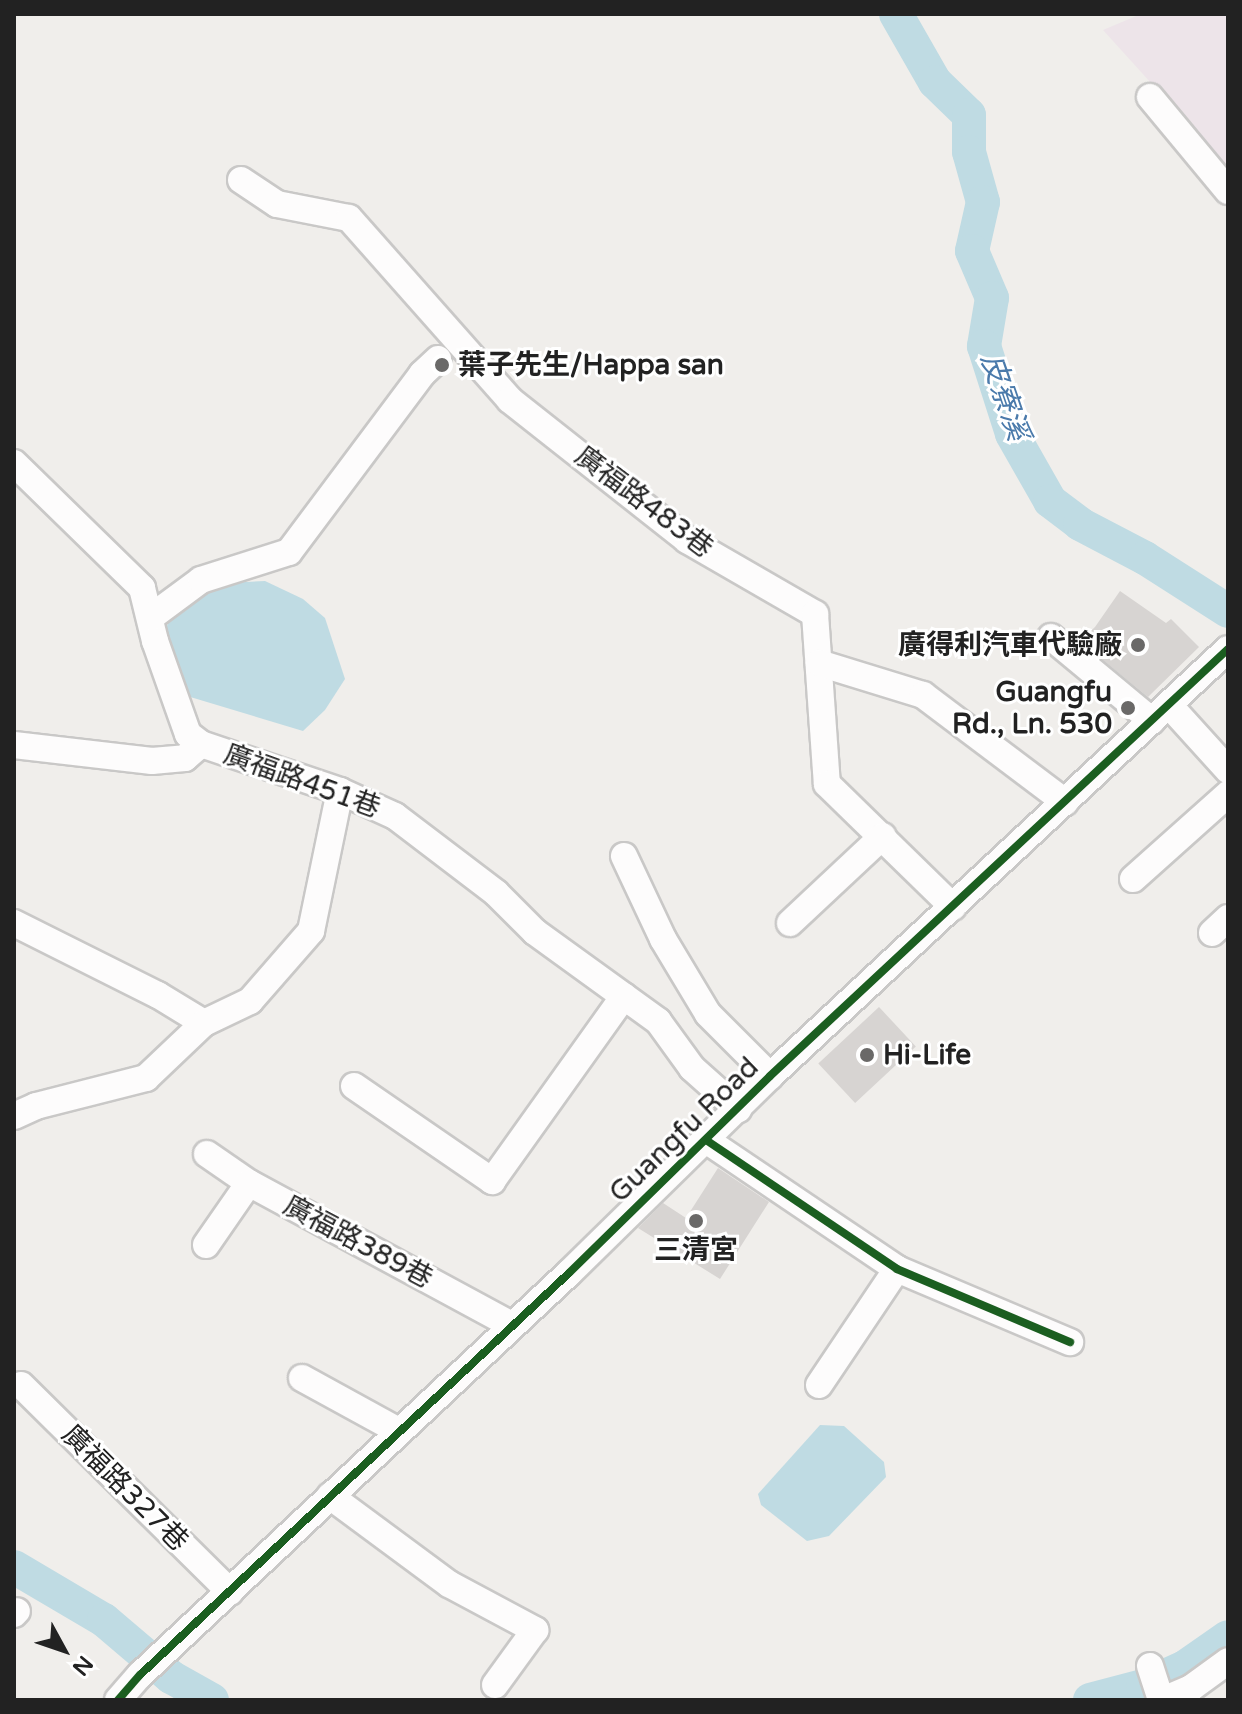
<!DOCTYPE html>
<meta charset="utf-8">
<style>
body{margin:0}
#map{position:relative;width:1242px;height:1714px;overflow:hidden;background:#f0eeeb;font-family:"Varela Round","Noto Sans TC",sans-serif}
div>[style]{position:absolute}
.industrial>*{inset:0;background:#ede4e9}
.water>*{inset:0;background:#bfdbe3}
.river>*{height:34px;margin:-17px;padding:0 17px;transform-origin:17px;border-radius:17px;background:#bfdbe3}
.building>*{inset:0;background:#d7d4d2;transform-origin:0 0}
.roads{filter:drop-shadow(2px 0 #c9c8c7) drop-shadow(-2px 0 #c9c8c7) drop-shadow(0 2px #c9c8c7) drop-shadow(0 -2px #c9c8c7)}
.minor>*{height:26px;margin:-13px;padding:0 13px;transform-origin:13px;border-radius:13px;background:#fdfcfc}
.cycleway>*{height:8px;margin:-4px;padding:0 4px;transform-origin:4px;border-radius:4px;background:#1b5e20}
.dots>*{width:22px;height:22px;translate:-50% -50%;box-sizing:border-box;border:4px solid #fff;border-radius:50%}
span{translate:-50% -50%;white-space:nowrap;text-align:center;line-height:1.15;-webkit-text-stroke:6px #fff;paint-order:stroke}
.poi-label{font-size:28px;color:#222;font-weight:700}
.left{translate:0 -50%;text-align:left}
.right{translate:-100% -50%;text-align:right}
.street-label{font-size:28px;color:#222}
.water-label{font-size:30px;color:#4a7aab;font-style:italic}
.frame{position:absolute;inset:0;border:16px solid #222;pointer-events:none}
.north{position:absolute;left:24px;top:1610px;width:80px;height:80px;-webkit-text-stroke:6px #fff;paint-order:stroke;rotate:130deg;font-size:22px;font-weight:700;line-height:32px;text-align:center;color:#222}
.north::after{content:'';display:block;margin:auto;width:28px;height:36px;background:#222;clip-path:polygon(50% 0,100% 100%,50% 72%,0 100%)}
</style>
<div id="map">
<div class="industrial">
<i style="clip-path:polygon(1141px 14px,1228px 14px,1228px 168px,1103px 30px)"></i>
</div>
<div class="water">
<i style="clip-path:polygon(265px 581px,303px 599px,325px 618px,345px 679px,325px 710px,303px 731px,187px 696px,163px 638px,173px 608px,203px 584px)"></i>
<i style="clip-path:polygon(820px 1425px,844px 1426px,884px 1462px,886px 1477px,829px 1536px,807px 1541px,761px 1505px,758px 1494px)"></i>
</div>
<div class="river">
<i style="left:896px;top:14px;width:78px;rotate:60.2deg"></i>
<i style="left:935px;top:82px;width:47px;rotate:44.1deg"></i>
<i style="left:969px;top:115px;width:37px;rotate:90deg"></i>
<i style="left:969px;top:152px;width:52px;rotate:74.4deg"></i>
<i style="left:983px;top:202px;width:50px;rotate:102.7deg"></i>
<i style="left:972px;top:251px;width:51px;rotate:66.9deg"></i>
<i style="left:992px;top:298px;width:49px;rotate:99.5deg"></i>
<i style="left:984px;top:346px;width:92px;rotate:72.3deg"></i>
<i style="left:1012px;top:434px;width:77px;rotate:60.4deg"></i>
<i style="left:1050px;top:501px;width:38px;rotate:37deg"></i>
<i style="left:1080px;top:524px;width:73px;rotate:27.6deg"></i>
<i style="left:1145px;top:558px;width:98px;rotate:32.6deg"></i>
<i style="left:14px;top:1567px;width:104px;rotate:30.5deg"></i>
<i style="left:104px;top:1620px;width:88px;rotate:40.4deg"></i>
<i style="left:171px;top:1677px;width:47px;rotate:29.3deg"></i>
<i style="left:1090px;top:1700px;width:55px;rotate:-14.8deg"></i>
<i style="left:1143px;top:1686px;width:46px;rotate:-24.3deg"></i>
<i style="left:1185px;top:1667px;width:52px;rotate:-34.9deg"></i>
</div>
<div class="building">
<i style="clip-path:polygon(1120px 591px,1166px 623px,1171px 619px,1199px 647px,1148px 697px,1080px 641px,1095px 627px)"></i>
<i style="left:879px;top:1007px;width:54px;height:83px;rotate:47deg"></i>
<i style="clip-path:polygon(718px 1168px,769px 1202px,720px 1279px,638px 1228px,663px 1203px,686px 1218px)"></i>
</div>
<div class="roads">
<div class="minor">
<i style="left:1150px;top:97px;width:122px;rotate:50.3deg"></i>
<i style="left:241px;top:180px;width:43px;rotate:33.7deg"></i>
<i style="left:277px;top:204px;width:73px;rotate:11deg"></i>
<i style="left:349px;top:218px;width:243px;rotate:48.5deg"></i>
<i style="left:510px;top:400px;width:226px;rotate:38.3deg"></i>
<i style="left:687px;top:540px;width:148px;rotate:30deg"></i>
<i style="left:815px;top:614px;width:170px;rotate:86deg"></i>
<i style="left:827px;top:784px;width:176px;rotate:44.3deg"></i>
<i style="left:14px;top:463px;width:179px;rotate:44.3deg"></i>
<i style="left:142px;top:588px;width:55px;rotate:76.2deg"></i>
<i style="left:155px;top:641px;width:99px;rotate:70.5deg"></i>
<i style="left:188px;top:734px;width:16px;rotate:38deg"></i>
<i style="left:201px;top:744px;width:147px;rotate:18.7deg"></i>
<i style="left:340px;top:791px;width:60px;rotate:24.4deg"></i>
<i style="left:395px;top:816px;width:127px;rotate:37.3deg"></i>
<i style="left:496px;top:893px;width:55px;rotate:45deg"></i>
<i style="left:535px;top:932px;width:152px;rotate:35.9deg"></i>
<i style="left:658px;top:1021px;width:58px;rotate:54.1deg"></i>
<i style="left:692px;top:1068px;width:62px;rotate:41.7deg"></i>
<i style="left:151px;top:617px;width:62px;rotate:-36.5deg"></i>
<i style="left:201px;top:580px;width:92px;rotate:-17.7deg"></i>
<i style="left:289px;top:552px;width:222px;rotate:-53.2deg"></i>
<i style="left:422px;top:374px;width:22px;rotate:-43deg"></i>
<i style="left:1051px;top:637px;width:131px;rotate:39.7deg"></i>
<i style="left:819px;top:663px;width:109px;rotate:17.1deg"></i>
<i style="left:923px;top:695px;width:178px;rotate:37deg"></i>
<i style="left:1169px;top:705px;width:88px;rotate:47.8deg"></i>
<i style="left:14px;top:745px;width:139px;rotate:6.6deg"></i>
<i style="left:152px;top:761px;width:33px;rotate:-5deg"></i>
<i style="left:185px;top:758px;width:21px;rotate:-41deg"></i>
<i style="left:624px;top:856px;width:92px;rotate:64.8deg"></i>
<i style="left:663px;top:939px;width:87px;rotate:59deg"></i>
<i style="left:708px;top:1014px;width:88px;rotate:45deg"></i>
<i style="left:1133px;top:879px;width:127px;rotate:-41.8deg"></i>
<i style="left:14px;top:923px;width:161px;rotate:26.6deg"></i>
<i style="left:158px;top:995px;width:54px;rotate:31.3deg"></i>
<i style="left:790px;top:923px;width:127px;rotate:-43.1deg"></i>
<i style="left:1212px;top:933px;width:22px;rotate:-43deg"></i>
<i style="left:354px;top:1086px;width:168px;rotate:34.5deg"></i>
<i style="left:492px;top:1181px;width:227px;rotate:-54.5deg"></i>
<i style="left:14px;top:1116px;width:24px;rotate:-24deg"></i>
<i style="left:36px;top:1106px;width:114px;rotate:-14.3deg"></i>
<i style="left:146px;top:1078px;width:80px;rotate:-43.5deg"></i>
<i style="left:204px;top:1023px;width:51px;rotate:-25.6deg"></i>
<i style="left:250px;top:1001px;width:93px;rotate:-48.9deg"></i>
<i style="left:311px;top:931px;width:143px;rotate:-78.3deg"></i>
<i style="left:706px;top:1140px;width:230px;rotate:34deg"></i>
<i style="left:897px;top:1269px;width:188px;rotate:22.9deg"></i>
<i style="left:207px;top:1154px;width:51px;rotate:34.6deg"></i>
<i style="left:249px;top:1183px;width:299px;rotate:28.4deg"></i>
<i style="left:206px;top:1245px;width:75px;rotate:-55.3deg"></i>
<i style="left:302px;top:1378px;width:111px;rotate:28.7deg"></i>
<i style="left:21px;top:1385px;width:294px;rotate:44.7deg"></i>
<i style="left:819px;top:1385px;width:140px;rotate:-56.1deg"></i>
<i style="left:330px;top:1496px;width:148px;rotate:36.5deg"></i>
<i style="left:449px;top:1584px;width:98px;rotate:28.1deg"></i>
<i style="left:535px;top:1630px;width:68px;rotate:126deg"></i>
<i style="left:14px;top:1614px;width:4px;rotate:-45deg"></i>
<i style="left:1150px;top:1666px;width:36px;rotate:72deg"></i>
<i style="left:118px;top:1700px;width:33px;rotate:-49deg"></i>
<i style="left:140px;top:1675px;width:588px;rotate:-43.14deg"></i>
<i style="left:569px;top:1273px;width:281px;rotate:-44.4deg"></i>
<i style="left:770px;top:1076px;width:626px;rotate:-42.99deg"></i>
<i style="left:1163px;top:1700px;width:30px;rotate:-23deg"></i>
<i style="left:1191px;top:1688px;width:46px;rotate:-36.1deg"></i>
</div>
</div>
<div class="cycleway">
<i style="left:706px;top:1140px;width:230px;rotate:34deg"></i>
<i style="left:897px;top:1269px;width:188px;rotate:22.9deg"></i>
<i style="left:118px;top:1700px;width:33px;rotate:-49deg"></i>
<i style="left:140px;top:1675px;width:588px;rotate:-43.14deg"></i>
<i style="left:569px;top:1273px;width:281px;rotate:-44.4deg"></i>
<i style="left:770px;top:1076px;width:626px;rotate:-42.99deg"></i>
</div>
<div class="dots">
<i style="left:442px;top:365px;background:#6a6968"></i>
<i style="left:1138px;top:645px;background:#6a6968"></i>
<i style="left:1128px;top:708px;background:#6a6968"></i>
<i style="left:867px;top:1055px;background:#6a6968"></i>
<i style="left:696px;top:1221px;background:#6a6968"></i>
</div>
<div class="poi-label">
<span class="left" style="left:458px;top:365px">葉子先生/Happa san</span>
<span class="right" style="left:1122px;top:645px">廣得利汽車代驗廠</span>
<span class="right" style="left:1112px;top:708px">Guangfu<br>Rd., Ln. 530</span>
<span class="left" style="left:883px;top:1055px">Hi-Life</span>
<span style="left:696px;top:1250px">三清宮</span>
</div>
<div class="street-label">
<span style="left:644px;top:502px;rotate:37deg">廣福路483巷</span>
<span style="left:302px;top:781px;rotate:20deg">廣福路451巷</span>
<span style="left:684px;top:1130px;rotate:-44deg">Guangfu Road</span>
<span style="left:358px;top:1242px;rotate:28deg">廣福路389巷</span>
<span style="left:125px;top:1488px;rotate:45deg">廣福路327巷</span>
</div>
<div class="water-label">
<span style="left:1004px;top:397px;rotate:71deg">皮寮溪</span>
</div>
<div class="frame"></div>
<div class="north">N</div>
</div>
